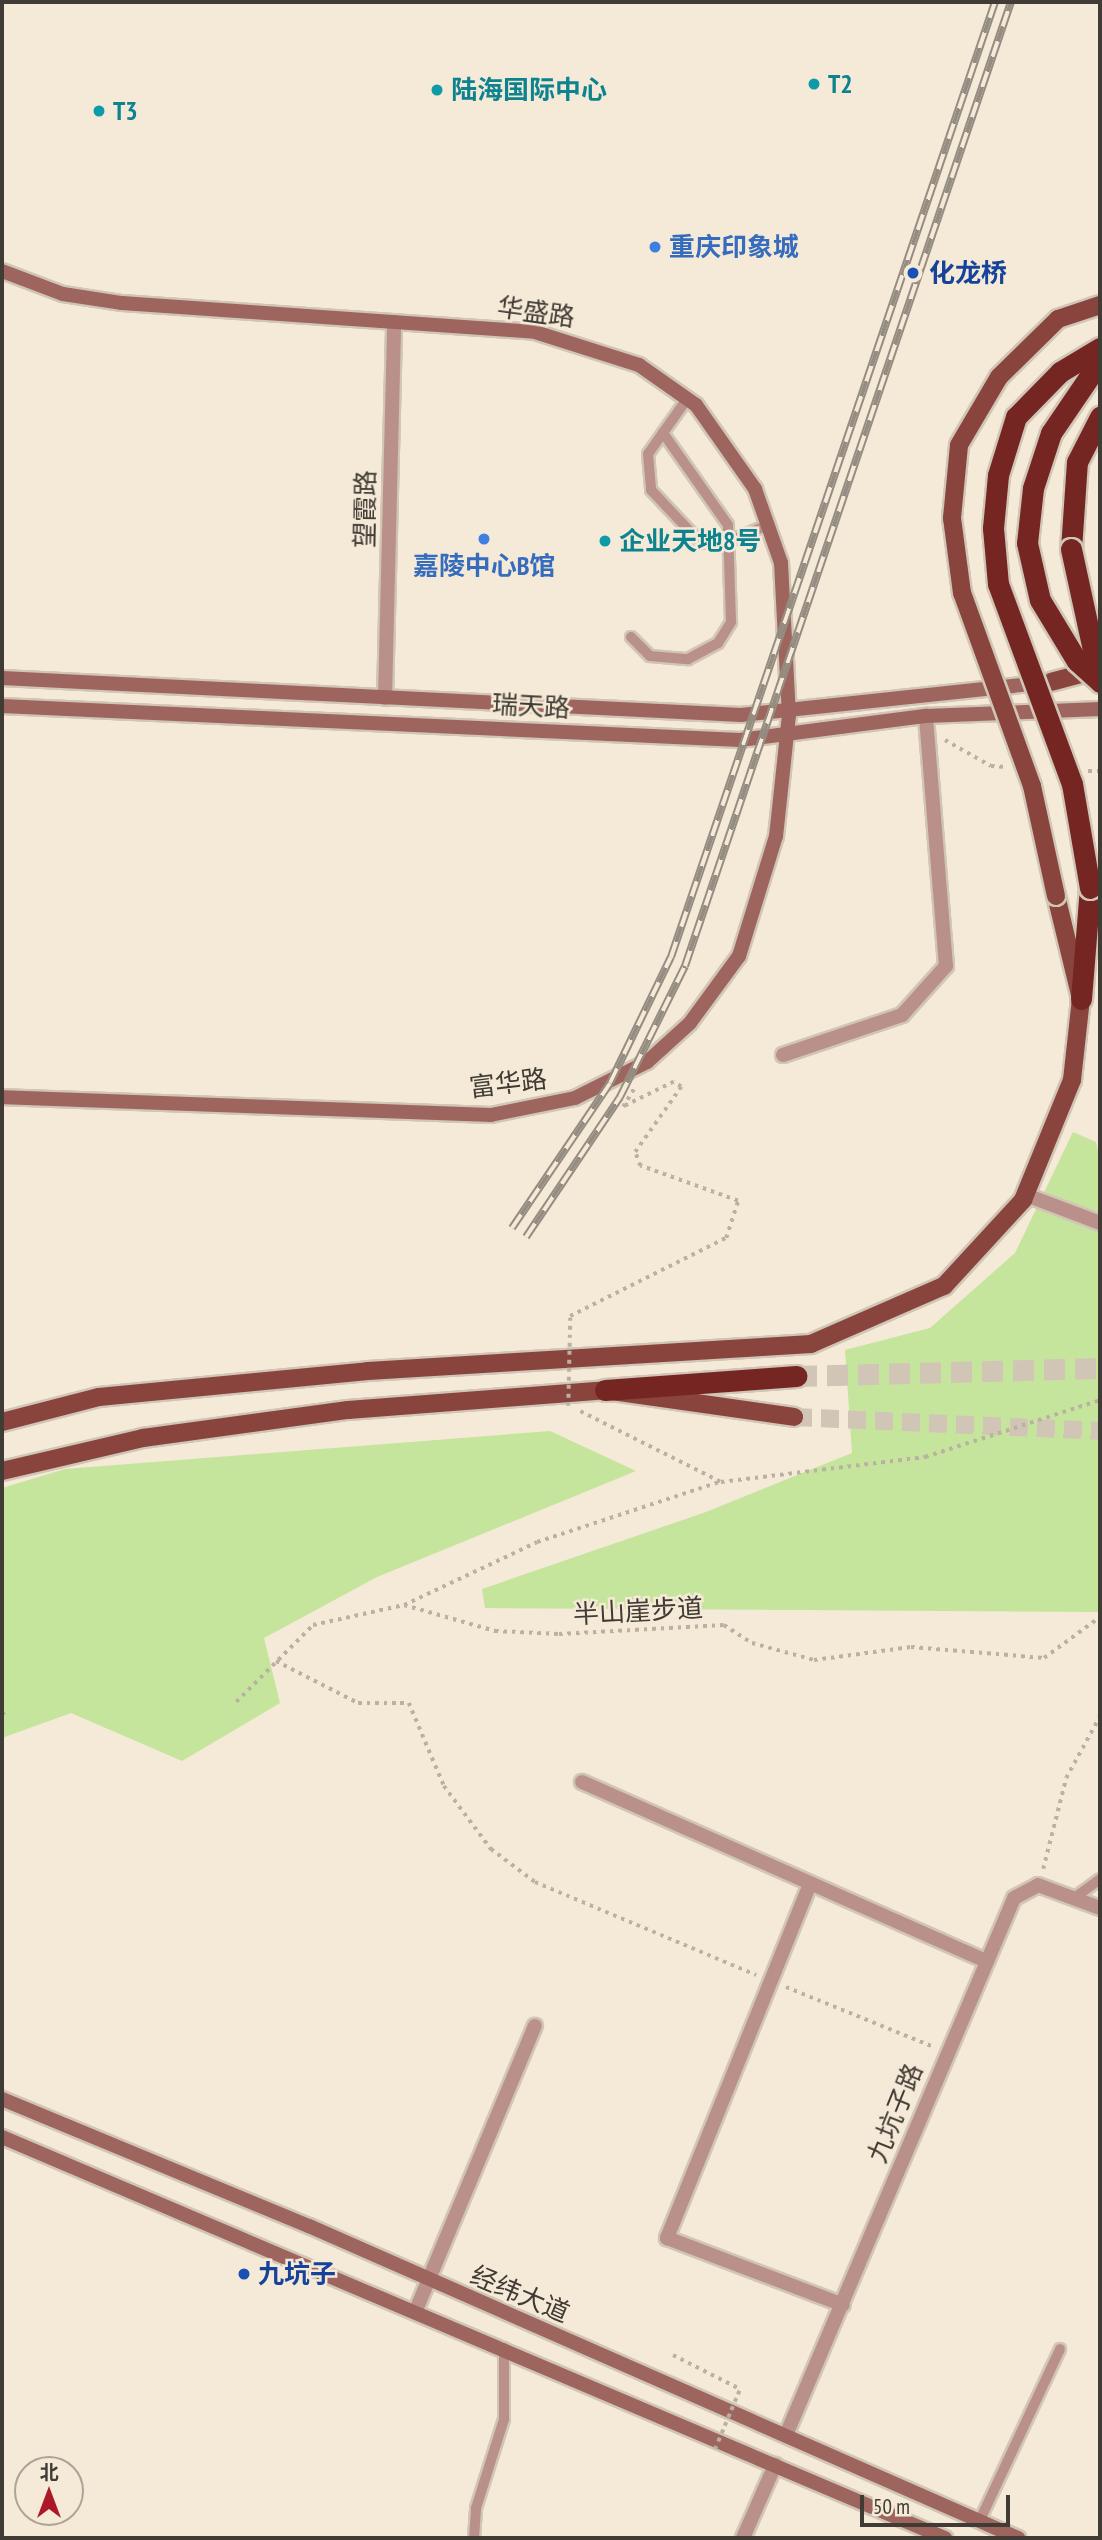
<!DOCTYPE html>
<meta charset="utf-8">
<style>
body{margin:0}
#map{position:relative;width:1102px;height:2540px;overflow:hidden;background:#f5e9d7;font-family:"PT Sans Narrow","Noto Sans SC",sans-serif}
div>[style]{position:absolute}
.green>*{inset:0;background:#c5e49c}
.primary-tunnel>*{height:18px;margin-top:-9px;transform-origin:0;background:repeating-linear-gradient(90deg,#d1c6b6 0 18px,transparent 0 27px)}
.highway-tunnel>*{height:21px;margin-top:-10.5px;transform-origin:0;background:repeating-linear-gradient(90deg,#d1c6b6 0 21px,transparent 0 31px)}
.path>*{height:3.5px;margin-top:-1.75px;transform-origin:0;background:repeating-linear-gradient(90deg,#bbb1a3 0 3.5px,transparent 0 8.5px)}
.roads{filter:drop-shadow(2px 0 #d1c6b6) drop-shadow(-2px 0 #d1c6b6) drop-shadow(0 2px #d1c6b6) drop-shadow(0 -2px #d1c6b6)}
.lane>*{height:10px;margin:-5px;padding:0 5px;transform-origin:5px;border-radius:5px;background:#ba908b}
.street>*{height:14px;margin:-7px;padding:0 7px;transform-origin:7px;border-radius:7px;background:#ba908b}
.secondary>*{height:14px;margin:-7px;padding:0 7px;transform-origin:7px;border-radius:7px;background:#9e645e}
.primary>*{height:18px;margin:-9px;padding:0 9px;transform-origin:9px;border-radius:9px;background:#89443e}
.highway>*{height:21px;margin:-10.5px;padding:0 10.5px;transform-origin:10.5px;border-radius:10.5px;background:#762622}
.rail>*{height:8px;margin-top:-4px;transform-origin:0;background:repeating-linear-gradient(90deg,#f5e9d7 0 16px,#958d81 0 32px);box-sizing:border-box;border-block:2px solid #958d81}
.path-bridge>*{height:3.5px;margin-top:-1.75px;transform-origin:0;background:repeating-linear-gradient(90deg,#bbb1a3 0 3.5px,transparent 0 8.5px)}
.bridges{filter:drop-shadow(2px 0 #d1c6b6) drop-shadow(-2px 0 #d1c6b6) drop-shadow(0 2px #d1c6b6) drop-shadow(0 -2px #d1c6b6)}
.primary-bridge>*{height:18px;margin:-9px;padding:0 9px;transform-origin:9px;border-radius:9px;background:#89443e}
.highway-bridge>*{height:21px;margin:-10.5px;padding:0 10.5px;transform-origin:10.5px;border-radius:10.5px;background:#762622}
.dots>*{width:19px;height:19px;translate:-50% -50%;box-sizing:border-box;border:4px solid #f5e9d7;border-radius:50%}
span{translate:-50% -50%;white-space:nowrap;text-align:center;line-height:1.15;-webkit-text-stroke:5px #f5e9d7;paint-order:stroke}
.culture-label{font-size:26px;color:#0d838f;font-weight:700}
.left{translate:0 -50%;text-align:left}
.shop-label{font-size:26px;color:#366cbe;font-weight:700}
.transit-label{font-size:26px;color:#164399;font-weight:700}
.street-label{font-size:26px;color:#403b34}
.frame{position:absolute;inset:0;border:4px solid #403b34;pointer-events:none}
.north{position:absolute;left:14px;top:2456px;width:70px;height:70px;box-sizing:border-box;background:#f5e9d7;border:2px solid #ada396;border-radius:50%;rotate:0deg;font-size:19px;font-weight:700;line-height:28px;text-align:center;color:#403b34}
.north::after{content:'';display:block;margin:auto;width:24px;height:32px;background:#ac1828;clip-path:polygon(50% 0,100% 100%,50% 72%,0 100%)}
.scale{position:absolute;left:860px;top:2495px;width:150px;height:32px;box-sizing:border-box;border:4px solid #403b34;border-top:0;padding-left:9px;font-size:21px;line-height:24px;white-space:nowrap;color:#403b34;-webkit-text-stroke:5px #f5e9d7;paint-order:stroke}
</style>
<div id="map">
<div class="green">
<i style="clip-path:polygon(1073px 1132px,1096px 1142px,1100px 1160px,1100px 1612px,485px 1608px,482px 1589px,706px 1512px,852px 1453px,845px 1350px,930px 1328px,1015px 1253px)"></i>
<i style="clip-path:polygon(550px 1431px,636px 1471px,377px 1577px,264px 1638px,280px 1703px,182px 1761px,71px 1713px,2px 1738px,2px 1488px,65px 1469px)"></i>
</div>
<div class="primary-tunnel">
<i style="left:794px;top:1417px;width:306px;rotate:2.6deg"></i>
</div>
<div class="highway-tunnel">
<i style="left:796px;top:1376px;width:304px;rotate:-1.5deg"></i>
</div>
<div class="path">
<i style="left:945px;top:740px;width:53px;rotate:29.5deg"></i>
<i style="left:991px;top:766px;width:16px;rotate:4deg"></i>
<i style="left:1088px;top:771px;width:12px"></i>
<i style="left:570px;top:1316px;width:174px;rotate:-26.6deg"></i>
<i style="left:726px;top:1238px;width:39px;rotate:-72deg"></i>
<i style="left:738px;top:1201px;width:104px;rotate:-160.3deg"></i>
<i style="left:640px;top:1166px;width:15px;rotate:-110deg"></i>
<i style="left:635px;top:1152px;width:80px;rotate:-54.7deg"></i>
<i style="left:681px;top:1087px;width:9px;rotate:-144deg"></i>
<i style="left:674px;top:1082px;width:57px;rotate:153.9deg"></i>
<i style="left:623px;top:1107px;width:23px;rotate:-59deg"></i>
<i style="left:721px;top:1482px;width:206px;rotate:-7deg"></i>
<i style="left:925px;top:1457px;width:184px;rotate:-18deg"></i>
<i style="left:404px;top:1605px;width:147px;rotate:-25.3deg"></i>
<i style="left:537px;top:1542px;width:193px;rotate:-18.2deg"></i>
<i style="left:720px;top:1482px;width:158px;rotate:-153.3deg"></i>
<i style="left:276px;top:1661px;width:92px;rotate:27.1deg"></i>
<i style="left:358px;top:1703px;width:51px"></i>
<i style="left:409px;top:1703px;width:90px;rotate:67.1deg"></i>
<i style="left:444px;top:1786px;width:79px;rotate:53.3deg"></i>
<i style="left:491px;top:1849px;width:55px;rotate:36.9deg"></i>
<i style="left:535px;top:1882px;width:240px;rotate:22.8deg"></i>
<i style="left:236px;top:1702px;width:109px;rotate:-45deg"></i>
<i style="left:313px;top:1625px;width:93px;rotate:-12.4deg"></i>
<i style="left:404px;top:1605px;width:95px;rotate:15.9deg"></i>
<i style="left:495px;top:1631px;width:64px;rotate:2.7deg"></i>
<i style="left:559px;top:1634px;width:165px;rotate:-3.1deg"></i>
<i style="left:724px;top:1625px;width:33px;rotate:33deg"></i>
<i style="left:752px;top:1643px;width:64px;rotate:15.3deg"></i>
<i style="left:814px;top:1660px;width:98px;rotate:-7.6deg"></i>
<i style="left:911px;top:1647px;width:133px;rotate:4.7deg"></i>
<i style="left:1044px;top:1658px;width:69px;rotate:-36.2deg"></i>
<i style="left:2px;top:1713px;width:4px;rotate:34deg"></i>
<i style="left:1043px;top:1869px;width:94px;rotate:-75.8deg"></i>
<i style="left:1066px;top:1778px;width:71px;rotate:-61.3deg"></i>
<i style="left:786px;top:1987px;width:160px;rotate:22.1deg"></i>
<i style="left:673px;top:2355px;width:75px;rotate:26.9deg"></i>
</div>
<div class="roads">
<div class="lane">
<i style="left:687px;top:399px;width:67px;rotate:125.3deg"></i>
<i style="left:648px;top:454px;width:36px;rotate:85deg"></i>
<i style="left:651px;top:490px;width:73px;rotate:46.7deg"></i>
<i style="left:701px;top:543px;width:29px;rotate:-4deg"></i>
<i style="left:730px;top:541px;width:43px;rotate:-23deg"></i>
<i style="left:631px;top:637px;width:27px;rotate:45deg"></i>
<i style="left:650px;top:656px;width:38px;rotate:5deg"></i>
<i style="left:688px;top:659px;width:34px;rotate:-28deg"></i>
<i style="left:718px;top:643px;width:25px;rotate:-58deg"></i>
<i style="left:731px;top:622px;width:97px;rotate:-91.8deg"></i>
<i style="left:728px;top:525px;width:113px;rotate:-125.2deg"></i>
<i style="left:1074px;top:1898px;width:32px;rotate:-36deg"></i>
<i style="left:979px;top:2522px;width:191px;rotate:-64.9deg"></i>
<i style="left:474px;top:2538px;width:30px;rotate:-86deg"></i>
<i style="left:476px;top:2508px;width:93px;rotate:-72.5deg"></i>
<i style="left:504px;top:2419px;width:71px;rotate:-90deg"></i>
</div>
<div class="street">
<i style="left:385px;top:698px;width:376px;rotate:-88.6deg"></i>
<i style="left:783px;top:1055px;width:126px;rotate:-18.6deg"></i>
<i style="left:902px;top:1015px;width:66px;rotate:-48.1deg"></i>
<i style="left:946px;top:966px;width:251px;rotate:-94.6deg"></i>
<i style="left:1026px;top:1195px;width:79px;rotate:20.7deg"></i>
<i style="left:582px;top:1782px;width:442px;rotate:23.9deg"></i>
<i style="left:810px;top:1884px;width:382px;rotate:112deg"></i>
<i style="left:667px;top:2238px;width:188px;rotate:20.8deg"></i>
<i style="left:416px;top:2310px;width:308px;rotate:-67.3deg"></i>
<i style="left:786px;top:2435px;width:583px;rotate:-66.99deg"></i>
<i style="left:1014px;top:1898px;width:27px;rotate:-28deg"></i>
<i style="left:1038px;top:1885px;width:66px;rotate:20.4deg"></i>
<i style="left:743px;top:2538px;width:80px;rotate:-66.3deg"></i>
</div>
<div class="secondary">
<i style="left:2px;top:271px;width:65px;rotate:20.7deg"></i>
<i style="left:63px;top:294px;width:60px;rotate:8.7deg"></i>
<i style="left:122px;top:303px;width:414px;rotate:4deg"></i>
<i style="left:535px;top:332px;width:109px;rotate:17.6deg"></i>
<i style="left:639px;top:365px;width:70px;rotate:35.1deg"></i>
<i style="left:696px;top:405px;width:103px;rotate:54.9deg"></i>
<i style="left:755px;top:489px;width:78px;rotate:70.6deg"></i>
<i style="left:781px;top:563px;width:152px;rotate:87deg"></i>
<i style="left:789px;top:715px;width:122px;rotate:96.1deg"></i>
<i style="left:776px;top:836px;width:126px;rotate:107.1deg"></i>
<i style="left:739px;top:956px;width:83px;rotate:126.2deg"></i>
<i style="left:690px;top:1023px;width:58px;rotate:137.8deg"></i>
<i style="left:647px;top:1062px;width:80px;rotate:153.4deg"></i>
<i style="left:575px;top:1098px;width:86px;rotate:168.6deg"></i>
<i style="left:491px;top:1115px;width:489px;rotate:-177.9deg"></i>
<i style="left:2px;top:678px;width:740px;rotate:2.87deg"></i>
<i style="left:741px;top:715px;width:301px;rotate:-6.1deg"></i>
<i style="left:2px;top:706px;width:739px;rotate:2.64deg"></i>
<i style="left:740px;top:740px;width:188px;rotate:-7.4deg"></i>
<i style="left:926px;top:716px;width:174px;rotate:-2.3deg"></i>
<i style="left:2px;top:2099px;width:332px;rotate:22.5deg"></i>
<i style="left:309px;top:2226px;width:775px;rotate:23.75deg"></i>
<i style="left:2px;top:2137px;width:1025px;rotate:23.04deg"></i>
</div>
<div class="primary">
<i style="left:1051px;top:682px;width:51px;rotate:-14.9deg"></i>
<i style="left:2px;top:1422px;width:100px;rotate:-14.5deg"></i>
<i style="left:99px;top:1397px;width:270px;rotate:-5.5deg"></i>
<i style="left:368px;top:1371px;width:444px;rotate:-3.5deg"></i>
<i style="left:811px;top:1344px;width:145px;rotate:-23.6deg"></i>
<i style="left:944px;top:1286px;width:117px;rotate:-47.4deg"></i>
<i style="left:1023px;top:1200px;width:130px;rotate:-67.8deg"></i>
<i style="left:1072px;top:1080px;width:81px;rotate:-83.7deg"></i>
<i style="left:1081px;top:999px;width:106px;rotate:-103.6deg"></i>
<i style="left:2px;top:1471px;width:145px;rotate:-13.2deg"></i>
<i style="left:143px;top:1438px;width:207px;rotate:-7.8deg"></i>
<i style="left:348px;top:1410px;width:258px;rotate:-4.4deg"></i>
<i style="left:605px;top:1390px;width:191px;rotate:8.1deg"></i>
</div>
<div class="highway">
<i style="left:1071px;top:549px;width:87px;rotate:-86.1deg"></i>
<i style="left:1077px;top:462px;width:51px;rotate:-62.9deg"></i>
<i style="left:1081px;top:999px;width:111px;rotate:-85.4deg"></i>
<i style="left:605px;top:1390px;width:192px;rotate:-4.2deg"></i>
</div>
</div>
<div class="rail">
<i style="left:512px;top:1228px;width:175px;rotate:-55.9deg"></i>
<i style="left:610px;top:1083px;width:140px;rotate:-64.2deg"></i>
<i style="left:671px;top:957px;width:1008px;rotate:-71.26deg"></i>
<i style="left:526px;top:1237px;width:169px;rotate:-56.1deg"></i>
<i style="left:620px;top:1097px;width:146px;rotate:-63.6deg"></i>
<i style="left:685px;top:966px;width:1018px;rotate:-71.32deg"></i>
</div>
<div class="path-bridge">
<i style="left:568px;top:1406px;width:90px;rotate:-88.7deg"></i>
<i style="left:715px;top:2449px;width:65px;rotate:-67.4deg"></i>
</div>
<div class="bridges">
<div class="primary-bridge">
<i style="left:1056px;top:896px;width:113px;rotate:-102.3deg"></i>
<i style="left:1032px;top:786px;width:205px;rotate:-109.9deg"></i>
<i style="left:962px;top:593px;width:76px;rotate:-97.6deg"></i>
<i style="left:952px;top:518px;width:73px;rotate:-84.5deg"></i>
<i style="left:959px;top:445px;width:79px;rotate:-59.5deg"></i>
<i style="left:999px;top:377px;width:83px;rotate:-44.5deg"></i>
<i style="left:1058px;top:319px;width:44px;rotate:-18.4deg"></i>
</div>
<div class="highway-bridge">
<i style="left:1100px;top:361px;width:87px;rotate:124.2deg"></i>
<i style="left:1051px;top:433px;width:58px;rotate:108.1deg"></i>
<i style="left:1033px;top:488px;width:55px;rotate:96.2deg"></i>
<i style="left:1027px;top:543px;width:58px;rotate:77.2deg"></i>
<i style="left:1040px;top:600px;width:71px;rotate:58.8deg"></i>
<i style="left:1077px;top:661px;width:31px;rotate:42deg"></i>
<i style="left:1071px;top:549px;width:136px;rotate:77.7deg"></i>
<i style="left:1090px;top:888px;width:106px;rotate:-99.8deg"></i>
<i style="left:1072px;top:784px;width:213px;rotate:-110.3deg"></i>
<i style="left:998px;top:584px;width:56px;rotate:-95.1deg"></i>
<i style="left:993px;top:528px;width:53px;rotate:-84.6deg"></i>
<i style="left:998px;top:475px;width:61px;rotate:-72.8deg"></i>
<i style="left:1016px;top:417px;width:63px;rotate:-45.6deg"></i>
<i style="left:1060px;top:372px;width:47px;rotate:-31deg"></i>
</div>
</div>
<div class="dots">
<i style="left:814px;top:84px;background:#0f9aa8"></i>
<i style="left:437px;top:90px;background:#0f9aa8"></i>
<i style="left:99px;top:111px;background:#0f9aa8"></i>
<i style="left:655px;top:247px;background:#3f7fe0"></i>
<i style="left:913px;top:273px;background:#1a4fb4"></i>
<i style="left:484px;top:539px;background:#3f7fe0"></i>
<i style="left:605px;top:541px;background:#0f9aa8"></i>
<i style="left:244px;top:2274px;background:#1a4fb4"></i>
</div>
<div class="culture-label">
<span class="left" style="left:828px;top:84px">T2</span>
<span class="left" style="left:451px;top:90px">陆海国际中心</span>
<span class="left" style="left:113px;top:111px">T3</span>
<span class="left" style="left:619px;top:541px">企业天地8号</span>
</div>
<div class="shop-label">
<span class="left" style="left:669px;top:247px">重庆印象城</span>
<span style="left:484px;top:566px">嘉陵中心B馆</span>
</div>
<div class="transit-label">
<span class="left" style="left:929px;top:273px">化龙桥</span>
<span class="left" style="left:258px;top:2274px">九坑子</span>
</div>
<div class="street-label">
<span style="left:536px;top:312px;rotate:8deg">华盛路</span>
<span style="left:365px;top:509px;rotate:-89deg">望霞路</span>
<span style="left:531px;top:706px;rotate:3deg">瑞天路</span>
<span style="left:508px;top:1083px;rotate:-7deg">富华路</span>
<span style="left:638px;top:1611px;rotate:-3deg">半山崖步道</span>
<span style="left:895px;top:2113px;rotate:-68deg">九坑子路</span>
<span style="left:520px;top:2294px;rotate:23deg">经纬大道</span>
</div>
<div class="frame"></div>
<div class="north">北</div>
<div class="scale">50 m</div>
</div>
